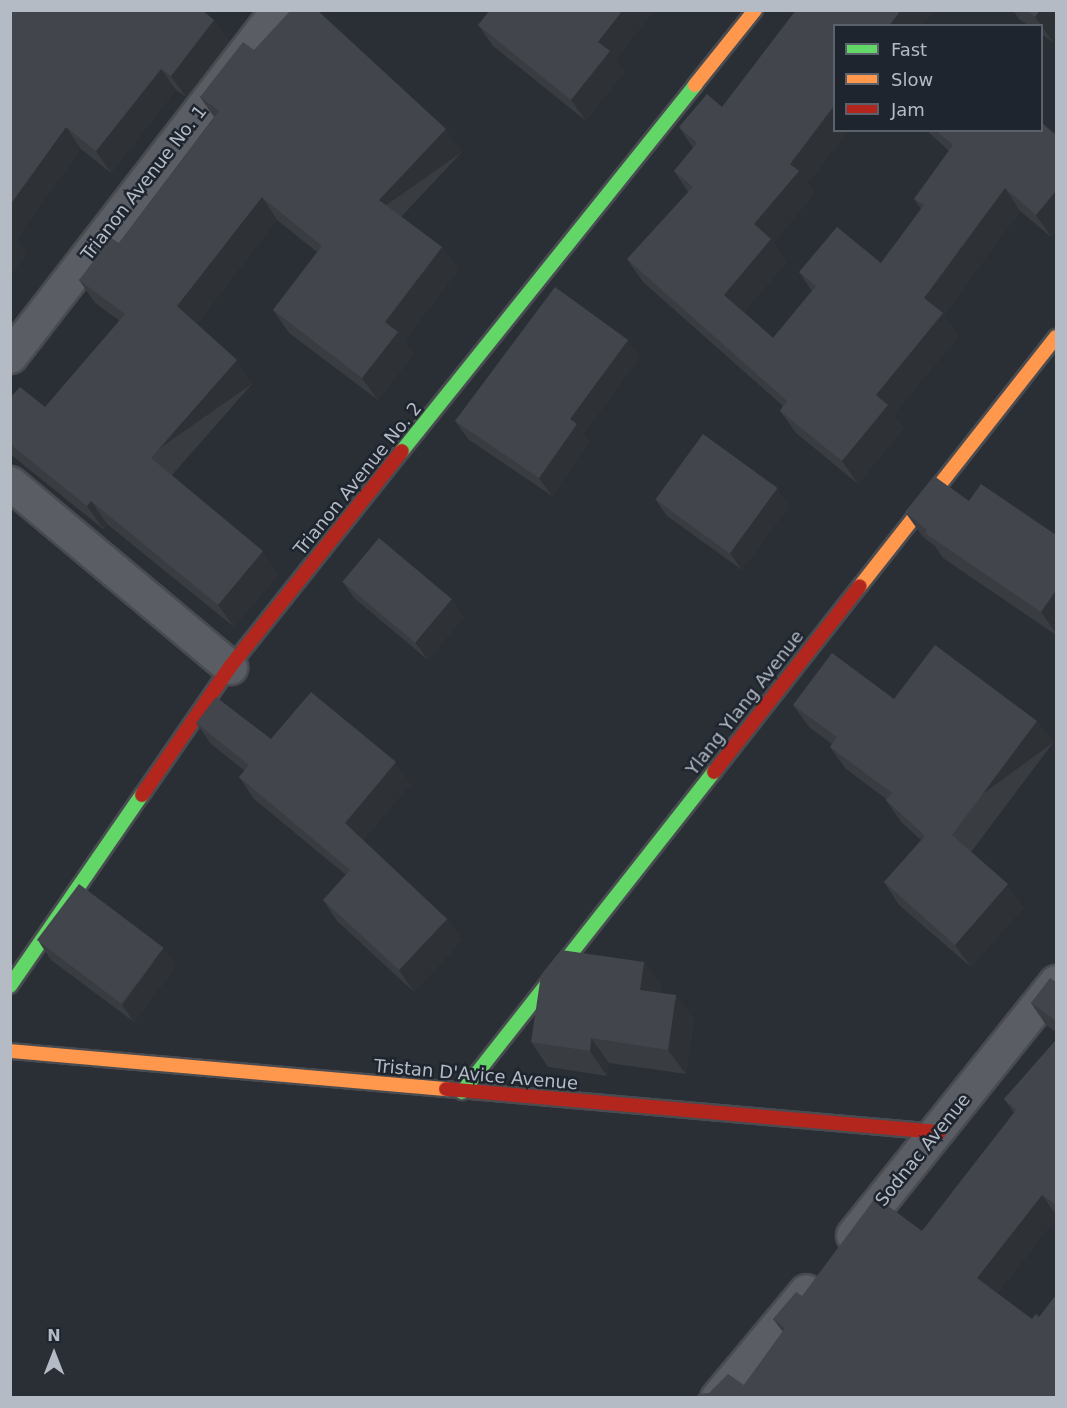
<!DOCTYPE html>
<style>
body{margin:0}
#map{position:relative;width:1067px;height:1408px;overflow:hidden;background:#2a2f35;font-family:"DejaVu Sans",sans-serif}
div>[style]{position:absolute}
.roads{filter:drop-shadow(2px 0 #484b50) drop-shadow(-2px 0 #484b50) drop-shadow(0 2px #484b50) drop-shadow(0 -2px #484b50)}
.street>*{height:33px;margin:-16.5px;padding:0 16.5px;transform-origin:16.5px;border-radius:16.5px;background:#5a5d63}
.fast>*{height:14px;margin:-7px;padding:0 7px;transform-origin:7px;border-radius:7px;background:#63d668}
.slow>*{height:14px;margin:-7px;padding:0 7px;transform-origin:7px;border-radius:7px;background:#ff974d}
.jam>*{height:14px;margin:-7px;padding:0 7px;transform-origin:7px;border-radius:7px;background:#b3261e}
.wall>*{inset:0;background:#393c41}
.shaded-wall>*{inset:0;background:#2e3135;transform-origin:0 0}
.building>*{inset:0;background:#42464c;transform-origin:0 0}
span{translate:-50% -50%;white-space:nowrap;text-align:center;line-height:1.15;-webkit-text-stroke:5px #1e252f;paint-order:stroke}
.street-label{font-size:18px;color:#b4bbc5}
.frame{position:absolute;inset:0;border:12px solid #b4bbc5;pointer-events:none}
.legend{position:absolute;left:833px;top:24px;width:210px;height:108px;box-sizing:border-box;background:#1e252f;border:2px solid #5a616b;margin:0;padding:8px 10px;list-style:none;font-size:18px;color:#b4bbc5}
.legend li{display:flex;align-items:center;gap:12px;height:30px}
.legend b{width:30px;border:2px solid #5a616b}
.north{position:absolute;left:24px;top:1324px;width:60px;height:60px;-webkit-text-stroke:4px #1e252f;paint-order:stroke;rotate:0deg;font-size:16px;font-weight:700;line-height:24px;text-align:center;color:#b4bbc5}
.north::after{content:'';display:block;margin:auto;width:21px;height:27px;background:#b4bbc5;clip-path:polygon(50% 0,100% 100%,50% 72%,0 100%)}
</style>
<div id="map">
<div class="roads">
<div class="street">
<i style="left:10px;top:356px;width:437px;rotate:-52.3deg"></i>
<i style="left:10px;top:483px;width:287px;rotate:39.9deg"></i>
<i style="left:853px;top:1235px;width:324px;rotate:-51.3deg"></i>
<i style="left:717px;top:1398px;width:139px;rotate:-50.2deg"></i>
</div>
<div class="fast">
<i style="left:402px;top:451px;width:469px;rotate:-51.3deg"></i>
<i style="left:10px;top:986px;width:232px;rotate:-55.4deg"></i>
<i style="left:462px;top:1092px;width:407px;rotate:-51.8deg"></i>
</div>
<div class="slow">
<i style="left:695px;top:85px;width:96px;rotate:-51.3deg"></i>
<i style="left:860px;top:586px;width:317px;rotate:-51.8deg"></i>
<i style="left:10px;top:1051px;width:438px;rotate:5deg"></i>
</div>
<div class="jam">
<i style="left:714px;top:772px;width:236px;rotate:-51.9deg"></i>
<i style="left:142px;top:795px;width:155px;rotate:-55.5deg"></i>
<i style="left:230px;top:667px;width:276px;rotate:-51.5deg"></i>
<i style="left:446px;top:1089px;width:495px;rotate:5deg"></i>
</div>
</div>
<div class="wall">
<i style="clip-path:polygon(10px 10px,206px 14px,214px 20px,229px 41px,186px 97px,176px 90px,111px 173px,81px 149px,17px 238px,27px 253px,10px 276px)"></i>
<i style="clip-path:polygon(1013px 10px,1056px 10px,1053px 42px,1041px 34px,1041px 26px,1029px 26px,1019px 19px)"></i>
<i style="clip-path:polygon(478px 25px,616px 60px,624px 72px,586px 121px,493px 46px)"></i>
<i style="clip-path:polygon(834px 26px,808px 184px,815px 193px,774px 242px,787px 262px,744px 312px,773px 338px,812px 291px,799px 272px,881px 263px,921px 209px,914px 199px,949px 151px,926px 130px,1041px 130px,1052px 238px,1020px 211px,944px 315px,959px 336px,894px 414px,904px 428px,858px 484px,796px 433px,780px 411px,783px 406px,643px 282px,627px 259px,688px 192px,674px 171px,693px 148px,679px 127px,722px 107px)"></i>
<i style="clip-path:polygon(254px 50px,462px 152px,401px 217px,442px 247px,458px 270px,404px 341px,414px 354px,378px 400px,289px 333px,273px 310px,317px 252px,277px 220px,197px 324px,253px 383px,172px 475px,279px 574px,234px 627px,107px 524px,103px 529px,10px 454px,10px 398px,45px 407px,120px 321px,95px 303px,79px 280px,119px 243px,214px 117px,200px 97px)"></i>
<i style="clip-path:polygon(628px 340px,640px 357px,584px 434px,589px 441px,552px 496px,468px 439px,455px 421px)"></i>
<i style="clip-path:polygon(655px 499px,789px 506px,742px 570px,667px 516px)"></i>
<i style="clip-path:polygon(969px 501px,1056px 535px,1056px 635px,943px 558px,935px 546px,923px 537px,905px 512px)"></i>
<i style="clip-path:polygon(342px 581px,452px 599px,464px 617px,428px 660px,354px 598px)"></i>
<i style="clip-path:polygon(894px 699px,1037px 721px,1053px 743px,971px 852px,1024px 907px,971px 967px,899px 905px,884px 882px,921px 840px,901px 822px,886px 800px,886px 799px,846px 769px,830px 747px,832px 744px,809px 727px,793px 705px)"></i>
<i style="clip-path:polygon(196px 723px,271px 739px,411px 784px,363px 840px,447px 919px,462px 940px,414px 992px,337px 921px,323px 900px,346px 875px,254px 799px,239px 777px,245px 771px,211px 744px)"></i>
<i style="clip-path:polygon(39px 942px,177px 965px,134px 1022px,51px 960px)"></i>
<i style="clip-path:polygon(644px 962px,661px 987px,660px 993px,676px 995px,694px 1020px,686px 1074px,609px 1063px,607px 1076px,548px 1067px,531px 1042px)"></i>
<i style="clip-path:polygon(1056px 982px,1056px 1032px,1046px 1025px,1031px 1003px)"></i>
<i style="clip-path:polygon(1056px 1040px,1056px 1218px,998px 1293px,1056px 1398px,709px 1393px,744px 1385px,783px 1332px,773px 1319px,802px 1296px,922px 1231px,1014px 1113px,1004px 1099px)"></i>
</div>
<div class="shaded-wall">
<i style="clip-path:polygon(623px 10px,655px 10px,616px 60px,624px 72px,586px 121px,571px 100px,598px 42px)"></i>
<i style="clip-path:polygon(901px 10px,935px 10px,923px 26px,889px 26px)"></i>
<i style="clip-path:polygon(1040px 10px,1056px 10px,1056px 37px,1053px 42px,1035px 17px)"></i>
<i style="clip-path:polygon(214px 20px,229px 41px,186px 97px,171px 76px)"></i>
<i style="clip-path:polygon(161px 69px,176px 90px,111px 173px,96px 151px)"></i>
<i style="clip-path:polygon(834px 106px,834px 130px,849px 130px,808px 184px,815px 193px,774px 242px,787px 262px,740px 317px,724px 295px,754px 224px,790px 164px)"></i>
<i style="clip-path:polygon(66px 127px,81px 149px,17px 238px,27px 253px,10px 276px,10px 205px)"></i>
<i style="left:446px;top:129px;width:28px;height:98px;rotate:55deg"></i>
<i style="clip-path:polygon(1005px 188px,1020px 211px,944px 315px,959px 336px,894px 414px,904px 428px,858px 484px,842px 461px,924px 298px)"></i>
<i style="clip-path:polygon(1056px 191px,1056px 233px,1052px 238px,1036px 215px)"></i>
<i style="clip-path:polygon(262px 197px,277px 220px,193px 329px,177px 306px)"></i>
<i style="clip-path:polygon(442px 247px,458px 270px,404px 341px,414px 354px,378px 400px,362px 378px,385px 322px)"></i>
<i style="clip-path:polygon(628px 340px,640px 357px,584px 434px,589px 441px,552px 496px,539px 478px,570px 419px)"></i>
<i style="left:237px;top:360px;width:28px;height:130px;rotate:55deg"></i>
<i style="clip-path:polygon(777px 488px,789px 506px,742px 570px,730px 553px)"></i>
<i style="left:91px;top:501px;width:28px;height:6px;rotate:55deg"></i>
<i style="clip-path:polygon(263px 551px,279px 574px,234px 627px,218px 605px)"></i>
<i style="clip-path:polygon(1056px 590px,1056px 633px,1041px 612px)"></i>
<i style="clip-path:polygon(452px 599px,464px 617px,428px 660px,415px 642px)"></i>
<i style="left:1037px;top:721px;width:27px;height:142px;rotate:54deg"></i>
<i style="clip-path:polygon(396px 762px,411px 784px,360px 845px,345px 823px)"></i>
<i style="clip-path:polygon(1008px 884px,1024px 907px,971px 967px,955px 945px)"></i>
<i style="clip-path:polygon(447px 919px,462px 940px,414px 992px,399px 970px)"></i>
<i style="clip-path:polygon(164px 948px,177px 965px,134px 1022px,122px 1005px)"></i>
<i style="clip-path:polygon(644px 962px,661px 987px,657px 1015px,640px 990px)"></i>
<i style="clip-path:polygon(676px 995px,694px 1020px,686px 1074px,668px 1050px)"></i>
<i style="clip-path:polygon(591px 1038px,609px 1063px,607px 1076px,590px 1051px)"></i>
<i style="clip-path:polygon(1042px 1195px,1056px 1215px,1056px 1218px,993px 1300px,977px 1278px)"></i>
</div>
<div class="building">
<i style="clip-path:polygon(10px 10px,202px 10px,214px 20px,171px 76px,161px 69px,96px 151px,66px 127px,10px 205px)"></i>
<i style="clip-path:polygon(291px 10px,317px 10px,446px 129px,379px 200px,442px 247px,385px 322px,398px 332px,362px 378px,273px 310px,322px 246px,262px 197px,177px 306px,237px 360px,151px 458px,263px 551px,218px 605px,91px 501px,87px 506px,10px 444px,10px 398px,20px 387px,45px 407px,125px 314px,79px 280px,111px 238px,119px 243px,219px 111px,200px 97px,243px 42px,254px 50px)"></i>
<i style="clip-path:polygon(490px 10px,623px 10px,598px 42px,610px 51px,571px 100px,478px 25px)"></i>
<i style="clip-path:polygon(796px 10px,901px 10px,889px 26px,834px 26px,834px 106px,790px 164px,799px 171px,754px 224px,771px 239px,724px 295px,773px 338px,816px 286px,799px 272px,837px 227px,881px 263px,924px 205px,914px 199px,953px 145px,935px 130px,1041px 130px,1041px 122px,1056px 135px,1056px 191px,1036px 215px,1005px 188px,924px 298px,943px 313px,876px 395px,888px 405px,842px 461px,780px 411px,787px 401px,627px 259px,693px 187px,674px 171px,697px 143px,679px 127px,707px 94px,722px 107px)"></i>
<i style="clip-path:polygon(1026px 10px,1040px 10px,1035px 17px)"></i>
<i style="clip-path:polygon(555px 287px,628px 340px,570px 419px,577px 424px,539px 478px,455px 421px)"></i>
<i style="left:703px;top:434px;width:92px;height:81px;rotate:36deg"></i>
<i style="clip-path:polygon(934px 476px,969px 501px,981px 484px,1056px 535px,1056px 590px,1041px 612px,925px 533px,927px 530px,905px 512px)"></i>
<i style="left:379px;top:538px;width:95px;height:57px;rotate:40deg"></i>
<i style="clip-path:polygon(935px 645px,1037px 721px,952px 835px,1008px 884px,955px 945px,884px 882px,925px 836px,886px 800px,892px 793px,830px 747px,837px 737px,793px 705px,832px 653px,894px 699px)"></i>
<i style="clip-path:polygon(311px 692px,396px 762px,345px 823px,447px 919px,399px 970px,323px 900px,350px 870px,239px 777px,249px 765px,196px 723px,216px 697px,271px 739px)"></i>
<i style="left:79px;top:884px;width:106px;height:70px;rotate:37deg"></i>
<i style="clip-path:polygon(561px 950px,644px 962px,640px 990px,676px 995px,668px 1050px,591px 1038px,590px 1051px,531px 1042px,541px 975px)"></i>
<i style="clip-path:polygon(1050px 978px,1056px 982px,1056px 1021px,1031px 1003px)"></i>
<i style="clip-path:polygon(1056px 1040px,1056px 1205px,1042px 1195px,977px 1278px,1032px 1319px,1036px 1314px,1039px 1317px,1056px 1295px,1056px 1398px,696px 1398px,698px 1394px,709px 1393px,728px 1374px,744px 1385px,785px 1328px,773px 1319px,796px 1292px,802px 1296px,876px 1197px,922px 1231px,1016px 1110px,1004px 1099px)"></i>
</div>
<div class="street-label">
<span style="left:144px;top:183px;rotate:-52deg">Trianon Avenue No. 1</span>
<span style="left:358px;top:479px;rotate:-51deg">Trianon Avenue No. 2</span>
<span style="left:745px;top:703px;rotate:-52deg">Ylang Ylang Avenue</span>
<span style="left:476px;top:1075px;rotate:5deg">Tristan D'Avice Avenue</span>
<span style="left:923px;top:1150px;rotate:-51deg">Sodnac Avenue</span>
</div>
<div class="frame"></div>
<ul class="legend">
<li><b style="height:8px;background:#63d668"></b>Fast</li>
<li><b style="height:8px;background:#ff974d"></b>Slow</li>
<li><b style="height:8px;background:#b3261e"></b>Jam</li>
</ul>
<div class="north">N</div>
</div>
